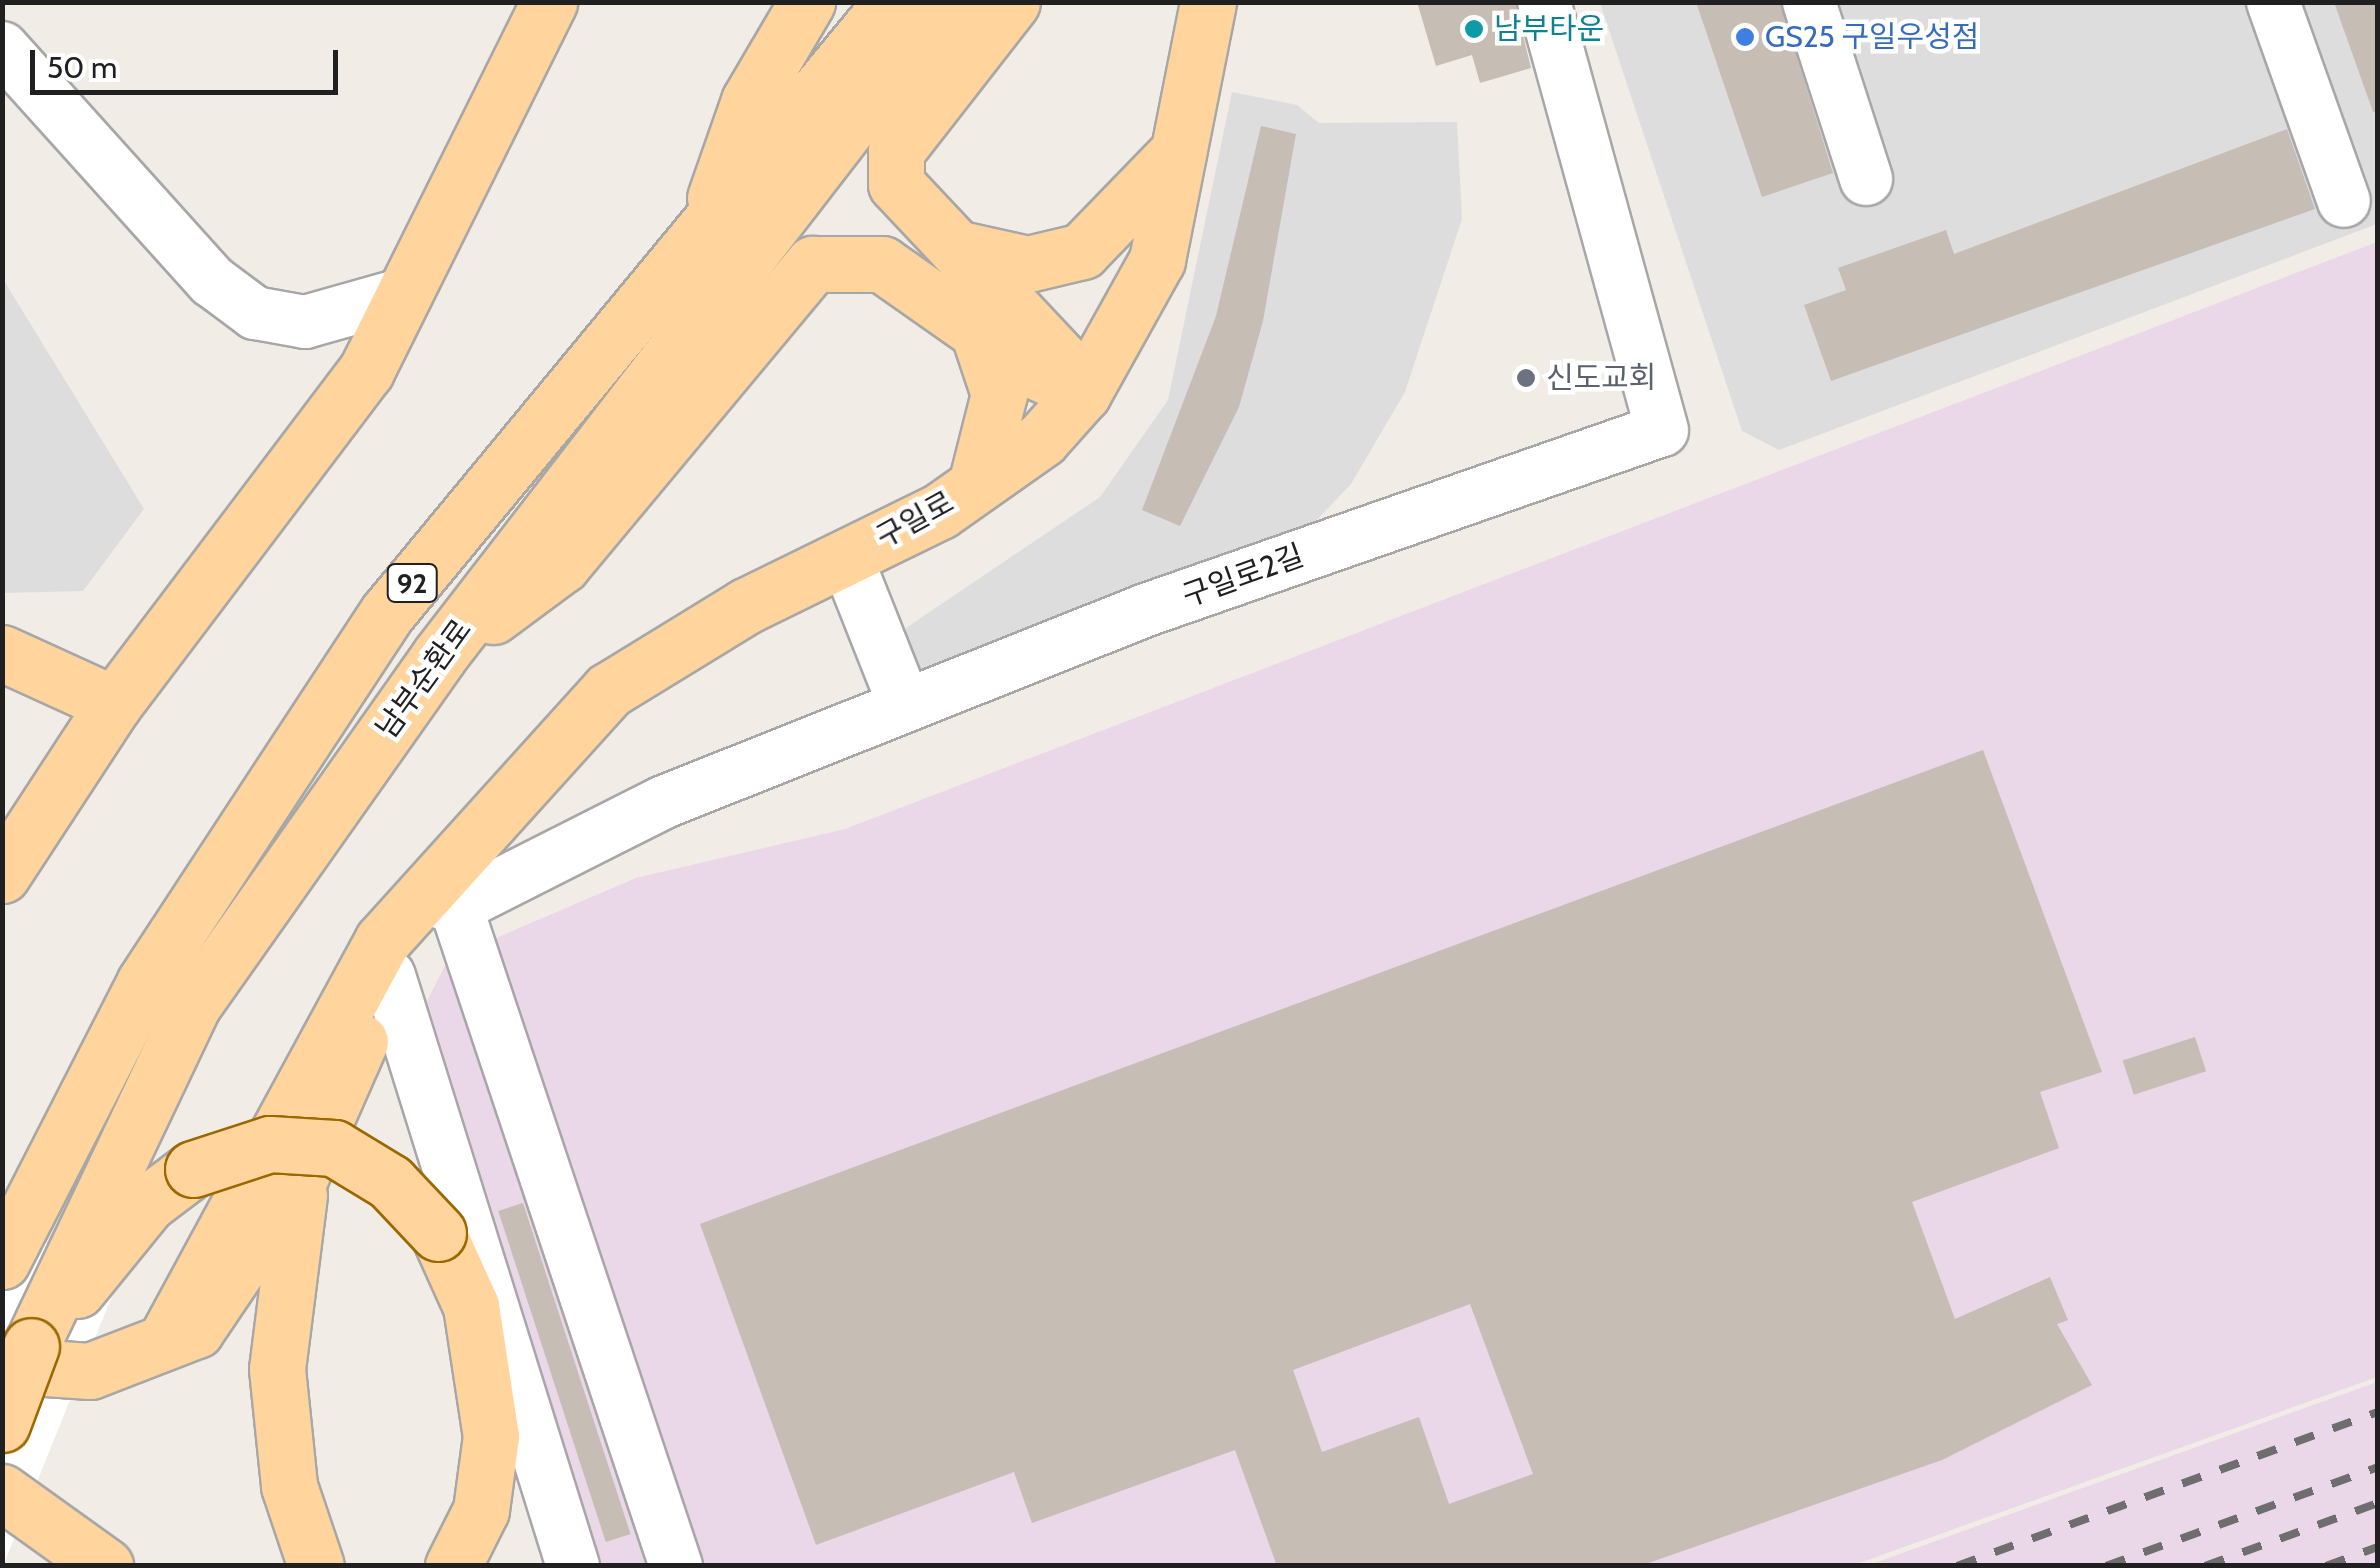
<!DOCTYPE html>
<meta charset="utf-8">
<style>
body{margin:0}
#map{position:relative;width:2380px;height:1568px;overflow:hidden;background:#f1ede6;font-family:Cabin,"Noto Sans KR",sans-serif}
div>[style]{position:absolute}
.residential>*{inset:0;background:#dedddd}
.industrial>*{inset:0;background:#ead7e7}
.pier>*{inset:0;background:#fff}
.building>*{inset:0;background:#c6bdb5;transform-origin:0 0}
.roads{filter:drop-shadow(2px 0 #a7a7a7) drop-shadow(-2px 0 #a7a7a7) drop-shadow(0 2px #a7a7a7) drop-shadow(0 -2px #a7a7a7)}
.minor>*{height:52px;margin:-26px;padding:0 26px;transform-origin:26px;border-radius:26px;background:#fff}
.major>*{height:55px;margin:-27.5px;padding:0 27.5px;transform-origin:27.5px;border-radius:27.5px;background:#ffd59d}
.rail>*{height:8px;margin-top:-4px;transform-origin:0;background:repeating-linear-gradient(90deg,#6e6e6e 0 20px,transparent 0 40px)}
.bridges{filter:drop-shadow(2px 0 #9c6800) drop-shadow(-2px 0 #9c6800) drop-shadow(0 2px #9c6800) drop-shadow(0 -2px #9c6800)}
.major-bridge>*{height:55px;margin:-27.5px;padding:0 27.5px;transform-origin:27.5px;border-radius:27.5px;background:#ffd59d}
.dots>*{width:28px;height:28px;translate:-50% -50%;box-sizing:border-box;border:5px solid #fff;border-radius:50%}
span{translate:-50% -50%;white-space:nowrap;text-align:center;line-height:1.15;-webkit-text-stroke:9px #fff;paint-order:stroke}
.shield-label span{padding:2px 8px;background:#fff;border:2px solid;border-radius:8px;-webkit-text-stroke-width:0}
.shield-label{font-size:28px;color:#202020;font-weight:700}
.culture-label{font-size:30px;color:#0d838f}
.left{translate:0 -50%;text-align:left}
.shop-label{font-size:30px;color:#366cbe}
.worship-label{font-size:30px;color:#5b616d}
.street-label{font-size:30px;color:#202020}
.frame{position:absolute;inset:0;border:5px solid #202020;pointer-events:none}
.scale{position:absolute;left:30px;top:50px;width:308px;height:45px;box-sizing:border-box;border:5px solid #202020;border-top:0;padding-left:12px;font-size:30px;line-height:35px;white-space:nowrap;color:#202020;-webkit-text-stroke:8px #fff;paint-order:stroke}
</style>
<div id="map">
<div class="residential">
<i style="clip-path:polygon(1600px 3px,2377px 3px,2377px 224px,1779px 450px,1742px 431px)"></i>
<i style="clip-path:polygon(1232px 92px,1297px 105px,1319px 123px,1457px 122px,1462px 219px,1405px 392px,1351px 484px,1297px 541px,920px 676px,896px 666px,906px 628px,1100px 497px,1168px 400px)"></i>
<i style="clip-path:polygon(3px 279px,144px 509px,83px 591px,3px 593px)"></i>
</div>
<div class="industrial">
<i style="clip-path:polygon(2377px 242px,2377px 1377px,1854px 1565px,602px 1565px,427px 1001px,449px 958px,636px 878px,845px 829px)"></i>
<i style="clip-path:polygon(2377px 1382px,2377px 1565px,1869px 1565px)"></i>
</div>
<div class="pier">
<i style="clip-path:polygon(2px 1212px,114px 1291px,3px 1566px,2px 1565px)"></i>
</div>
<div class="building">
<i style="clip-path:polygon(1417px 2px,1515px 2px,1531px 68px,1480px 83px,1472px 55px,1436px 66px)"></i>
<i style="clip-path:polygon(1696px 2px,1780px 2px,1833px 173px,1762px 197px)"></i>
<i style="clip-path:polygon(2334px 2px,2378px 2px,2378px 111px,2373px 112px)"></i>
<i style="clip-path:polygon(1261px 126px,1296px 134px,1263px 321px,1239px 407px,1180px 526px,1142px 510px,1216px 316px)"></i>
<i style="clip-path:polygon(2287px 129px,2315px 209px,1831px 381px,1804px 305px,1846px 290px,1838px 268px,1946px 230px,1954px 254px)"></i>
<i style="clip-path:polygon(evenodd,1983px 750px,2102px 1072px,2040px 1092px,2059px 1148px,1912px 1202px,1955px 1319px,2050px 1277px,2068px 1320px,2057px 1324px,2092px 1385px,1942px 1460px,1640px 1566px,1277px 1566px,1235px 1450px,1032px 1523px,1014px 1472px,816px 1545px,700px 1224px,1983px 750px,1470px 1304px,1533px 1474px,1449px 1504px,1419px 1417px,1322px 1452px,1293px 1370px,1470px 1304px)"></i>
<i style="left:2195px;top:1037px;width:36px;height:76px;rotate:72deg"></i>
<i style="left:523px;top:1203px;width:348px;height:26px;rotate:72deg"></i>
</div>
<div class="roads">
<div class="minor">
<i style="left:1809px;top:2px;width:186px;rotate:72.1deg"></i>
<i style="left:2273px;top:2px;width:211px;rotate:70.4deg"></i>
<i style="left:2px;top:48px;width:314px;rotate:48deg"></i>
<i style="left:212px;top:281px;width:54px;rotate:36.7deg"></i>
<i style="left:255px;top:313px;width:51px;rotate:10.2deg"></i>
<i style="left:305px;top:322px;width:103px;rotate:-15.8deg"></i>
<i style="left:846px;top:557px;width:160px;rotate:68.4deg"></i>
<i style="left:425px;top:898px;width:32px;rotate:16deg"></i>
<i style="left:456px;top:907px;width:233px;rotate:-26.8deg"></i>
<i style="left:664px;top:802px;width:519px;rotate:-21.72deg"></i>
<i style="left:1146px;top:610px;width:546px;rotate:-19.23deg"></i>
<i style="left:1662px;top:430px;width:444px;rotate:-105.4deg"></i>
<i style="left:456px;top:907px;width:695px;rotate:71.54deg"></i>
<i style="left:389px;top:976px;width:618px;rotate:72.68deg"></i>
</div>
<div class="major">
<i style="left:1012px;top:2px;width:189px;rotate:127.9deg"></i>
<i style="left:896px;top:151px;width:33px;rotate:90deg"></i>
<i style="left:896px;top:184px;width:248px;rotate:46.8deg"></i>
<i style="left:715px;top:198px;width:103px;rotate:-70.7deg"></i>
<i style="left:749px;top:101px;width:115px;rotate:-59.6deg"></i>
<i style="left:956px;top:248px;width:74px;rotate:12.5deg"></i>
<i style="left:1028px;top:264px;width:56px;rotate:-13.5deg"></i>
<i style="left:1082px;top:251px;width:138px;rotate:-45.9deg"></i>
<i style="left:976px;top:325px;width:73px;rotate:71.6deg"></i>
<i style="left:999px;top:394px;width:94px;rotate:104.2deg"></i>
<i style="left:493px;top:616px;width:86px;rotate:-36.5deg"></i>
<i style="left:562px;top:565px;width:392px;rotate:-50.2deg"></i>
<i style="left:813px;top:264px;width:69px"></i>
<i style="left:882px;top:264px;width:184px;rotate:35.1deg"></i>
<i style="left:1033px;top:370px;width:55px;rotate:24.7deg"></i>
<i style="left:2px;top:653px;width:123px;rotate:24.5deg"></i>
<i style="left:2px;top:875px;width:204px;rotate:-56.8deg"></i>
<i style="left:114px;top:704px;width:418px;rotate:-52.9deg"></i>
<i style="left:366px;top:371px;width:412px;rotate:-63.6deg"></i>
<i style="left:299px;top:1195px;width:175px;rotate:97.2deg"></i>
<i style="left:277px;top:1369px;width:118px;rotate:84.1deg"></i>
<i style="left:289px;top:1486px;width:84px;rotate:71.4deg"></i>
<i style="left:438px;top:1233px;width:80px;rotate:65.7deg"></i>
<i style="left:471px;top:1306px;width:132px;rotate:81.3deg"></i>
<i style="left:491px;top:1436px;width:75px;rotate:97.7deg"></i>
<i style="left:481px;top:1510px;width:63px;rotate:116.6deg"></i>
<i style="left:2px;top:1261px;width:312px;rotate:-62.9deg"></i>
<i style="left:144px;top:983px;width:444px;rotate:-56.7deg"></i>
<i style="left:388px;top:612px;width:791px;rotate:-50.44deg"></i>
<i style="left:77px;top:1290px;width:112px;rotate:-50.8deg"></i>
<i style="left:148px;top:1203px;width:56px;rotate:-37.1deg"></i>
<i style="left:166px;top:1339px;width:453px;rotate:-61.5deg"></i>
<i style="left:382px;top:941px;width:338px;rotate:-47.9deg"></i>
<i style="left:609px;top:690px;width:161px;rotate:-31.5deg"></i>
<i style="left:746px;top:606px;width:216px;rotate:-26.1deg"></i>
<i style="left:940px;top:511px;width:125px;rotate:-35.2deg"></i>
<i style="left:1042px;top:439px;width:62px;rotate:-48.3deg"></i>
<i style="left:1083px;top:393px;width:152px;rotate:-60.9deg"></i>
<i style="left:1157px;top:260px;width:263px;rotate:-78.8deg"></i>
<i style="left:31px;top:1346px;width:378px;rotate:-64.6deg"></i>
<i style="left:193px;top:1005px;width:427px;rotate:-54.8deg"></i>
<i style="left:439px;top:656px;width:689px;rotate:-52.31deg"></i>
<i style="left:860px;top:111px;width:145px;rotate:-48.9deg"></i>
<i style="left:2px;top:1365px;width:88px;rotate:3.9deg"></i>
<i style="left:90px;top:1371px;width:114px;rotate:-21.1deg"></i>
<i style="left:196px;top:1330px;width:187px;rotate:-55.9deg"></i>
<i style="left:301px;top:1175px;width:146px;rotate:-66.2deg"></i>
<i style="left:2px;top:1492px;width:127px;rotate:35.7deg"></i>
</div>
</div>
<div class="rail">
<i style="left:1957px;top:1566px;width:448px;rotate:-20.1deg"></i>
<i style="left:2106px;top:1566px;width:289px;rotate:-20deg"></i>
<i style="left:2205px;top:1566px;width:184px;rotate:-20deg"></i>
<i style="left:2326px;top:1566px;width:55px;rotate:-20.1deg"></i>
</div>
<div class="bridges">
<div class="major-bridge">
<i style="left:193px;top:1169px;width:81px;rotate:-18deg"></i>
<i style="left:270px;top:1144px;width:64px;rotate:3.6deg"></i>
<i style="left:334px;top:1148px;width:66px;rotate:31.3deg"></i>
<i style="left:390px;top:1182px;width:70px;rotate:46.7deg"></i>
<i style="left:2px;top:1424px;width:83px;rotate:-69.6deg"></i>
</div>
</div>
<div class="dots">
<i style="left:1474px;top:29px;background:#0f9aa8"></i>
<i style="left:1745px;top:37px;background:#3f7fe0"></i>
<i style="left:1526px;top:378px;background:#6b7280"></i>
</div>
<div class="shield-label">
<span style="left:412px;top:583px">92</span>
</div>
<div class="culture-label">
<span class="left" style="left:1494px;top:29px">남부타운</span>
</div>
<div class="shop-label">
<span class="left" style="left:1765px;top:37px">GS25 구일우성점</span>
</div>
<div class="worship-label">
<span class="left" style="left:1546px;top:378px">신도교회</span>
</div>
<div class="street-label">
<span style="left:915px;top:520px;rotate:-29deg">구일로</span>
<span style="left:1243px;top:576px;rotate:-20deg">구일로2길</span>
<span style="left:424px;top:679px;rotate:-54deg">남부순환로</span>
</div>
<div class="frame"></div>
<div class="scale">50 m</div>
</div>
